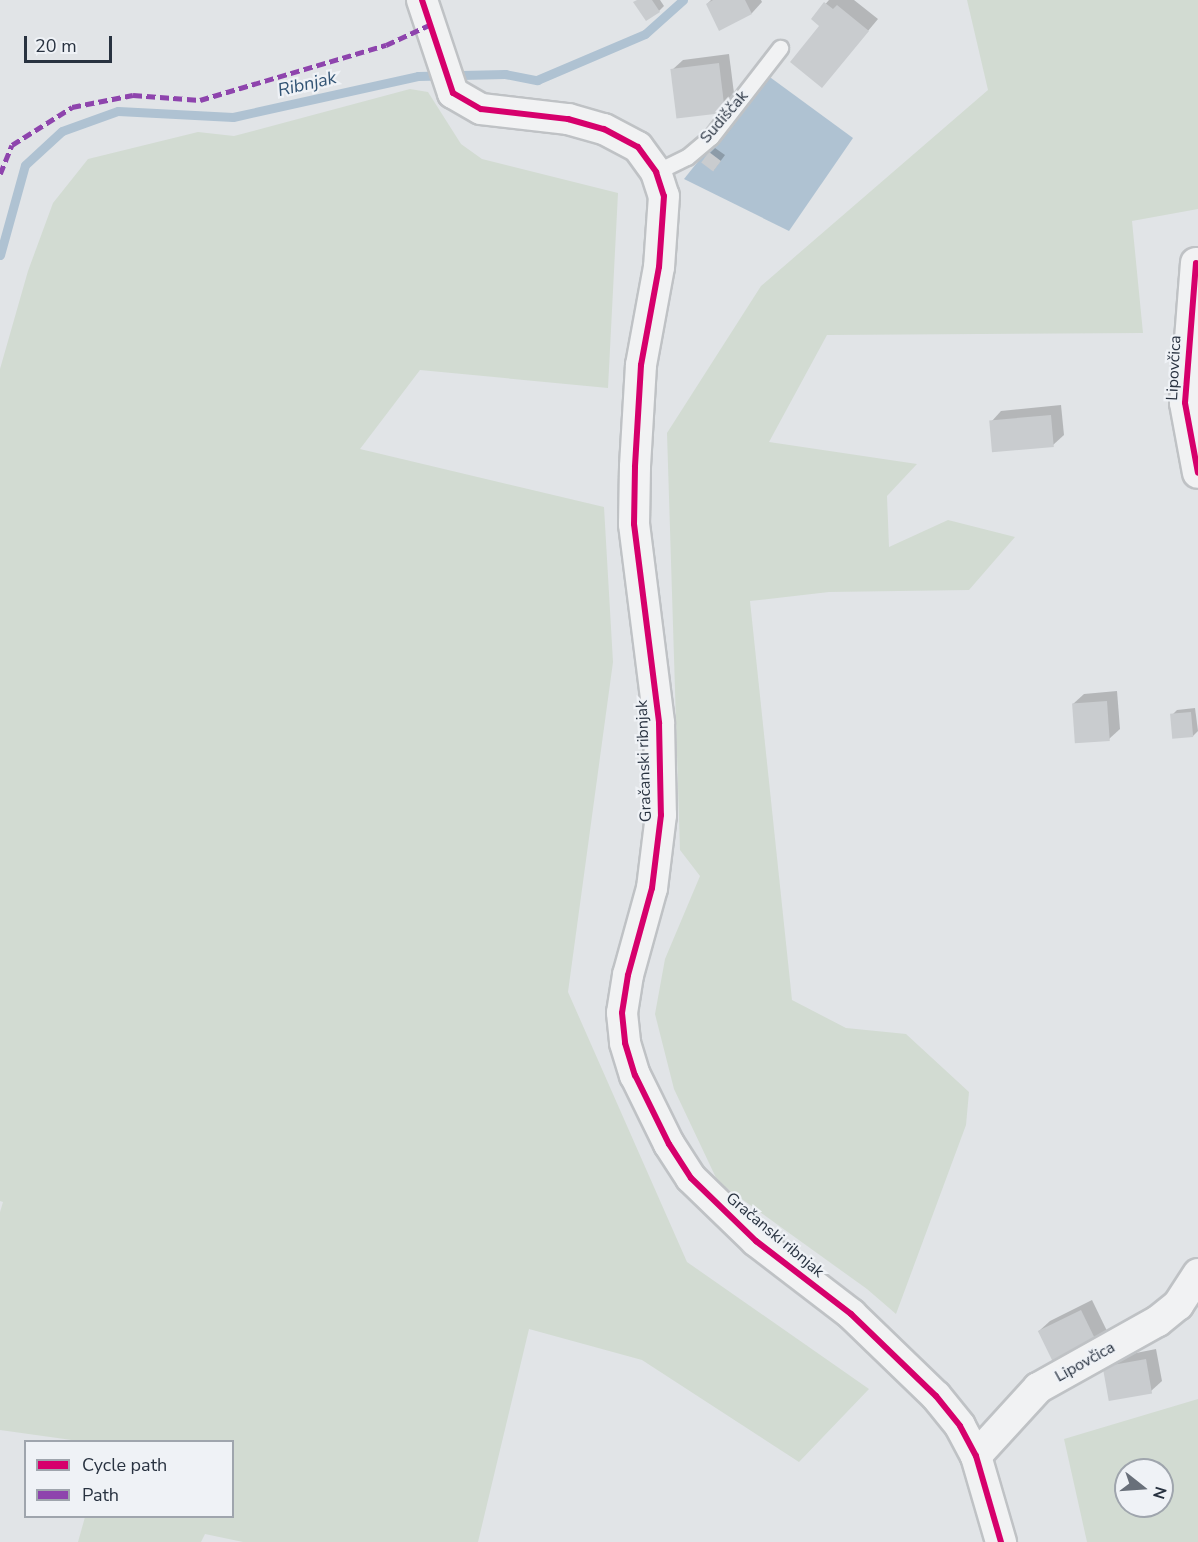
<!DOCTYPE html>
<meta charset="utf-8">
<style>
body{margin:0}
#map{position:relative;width:1198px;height:1542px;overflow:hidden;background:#e1e4e7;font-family:"Nunito Sans",sans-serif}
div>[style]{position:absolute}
.green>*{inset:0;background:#d2dbd2}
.water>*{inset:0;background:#afc2d2}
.shadow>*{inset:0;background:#0003}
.stream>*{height:9px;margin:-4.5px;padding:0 4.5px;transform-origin:4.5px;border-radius:4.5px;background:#afc2d2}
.building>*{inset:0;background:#c9cccf;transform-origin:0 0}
.roads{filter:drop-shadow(2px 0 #bfc2c5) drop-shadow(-2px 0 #bfc2c5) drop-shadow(0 2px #bfc2c5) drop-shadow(0 -2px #bfc2c5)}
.lane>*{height:15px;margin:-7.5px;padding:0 7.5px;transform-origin:7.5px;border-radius:7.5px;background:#f1f2f3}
.street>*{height:30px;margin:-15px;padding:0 15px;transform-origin:15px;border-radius:15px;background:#f1f2f3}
.quiet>*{height:4.5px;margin-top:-2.25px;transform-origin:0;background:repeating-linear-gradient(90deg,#8e44ad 0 9px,transparent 0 13.5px)}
.cycleway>*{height:6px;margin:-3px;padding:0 3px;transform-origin:3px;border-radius:3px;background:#d6006c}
span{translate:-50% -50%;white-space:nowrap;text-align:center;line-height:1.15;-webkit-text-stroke:4.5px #eff2f6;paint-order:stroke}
.street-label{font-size:16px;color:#283240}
.water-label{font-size:18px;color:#325474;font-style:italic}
.legend{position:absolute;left:24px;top:1440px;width:210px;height:78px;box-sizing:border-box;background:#eff2f6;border:2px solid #9fa5ad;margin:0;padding:8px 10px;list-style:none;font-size:18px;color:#283240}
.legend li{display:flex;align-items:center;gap:12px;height:30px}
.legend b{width:30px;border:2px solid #9fa5ad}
.north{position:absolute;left:1114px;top:1458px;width:60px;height:60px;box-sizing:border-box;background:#eff2f6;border:2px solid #9fa5ad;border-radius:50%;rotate:107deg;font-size:16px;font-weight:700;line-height:24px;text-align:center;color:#283240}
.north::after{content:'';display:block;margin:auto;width:21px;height:27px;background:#69707a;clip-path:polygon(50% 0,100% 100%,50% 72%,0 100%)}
.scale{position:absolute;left:24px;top:36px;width:88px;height:27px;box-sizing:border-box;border:3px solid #283240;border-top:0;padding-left:8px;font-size:18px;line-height:21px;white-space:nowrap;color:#283240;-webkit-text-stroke:4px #eff2f6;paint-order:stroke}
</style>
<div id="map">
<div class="green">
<i style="clip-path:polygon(967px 0,1198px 0,1198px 209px,1132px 221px,1143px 333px,827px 335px,769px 442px,917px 464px,887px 496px,889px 547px,948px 520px,1015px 537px,969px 590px,829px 592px,750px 601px,792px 1000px,846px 1028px,906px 1034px,969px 1092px,966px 1125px,896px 1314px,867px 1289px,718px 1182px,674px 1089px,655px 1014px,665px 959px,700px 876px,680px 850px,667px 433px,761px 286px,988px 90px)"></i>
<i style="clip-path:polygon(410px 89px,428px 92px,461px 144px,482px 159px,618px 193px,608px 388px,420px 370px,360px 449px,604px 507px,613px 662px,568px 992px,687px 1262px,869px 1389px,799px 1462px,642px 1360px,529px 1329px,478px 1542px,243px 1542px,205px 1534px,201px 1542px,78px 1542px,85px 1517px,232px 1516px,232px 1442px,86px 1442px,0 1430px,0 1212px,3px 1202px,0 1201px,0 369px,28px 271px,53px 203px,88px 159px,198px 132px,234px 136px)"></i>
<i style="clip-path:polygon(evenodd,1198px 1399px,1198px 1542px,1087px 1542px,1064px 1439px,1198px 1399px,1126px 1470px,1162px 1470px,1162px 1506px,1126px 1506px,1126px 1470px)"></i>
</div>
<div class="water">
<i style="clip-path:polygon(767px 75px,853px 138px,789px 231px,684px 179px)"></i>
</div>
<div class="shadow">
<i style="clip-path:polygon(638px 0,660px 0,664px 6px,659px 11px)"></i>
<i style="clip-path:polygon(711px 0,761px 0,762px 2px,752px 13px,720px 29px,707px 4px)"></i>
<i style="clip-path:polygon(829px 0,854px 0,878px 19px,822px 86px,821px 25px,813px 18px)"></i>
<i style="clip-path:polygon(729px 54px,735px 101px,724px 112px,672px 70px,683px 60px)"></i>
<i style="clip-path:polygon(715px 148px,725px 155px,714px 170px,710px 153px)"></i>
<i style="clip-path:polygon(1061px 405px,1064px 435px,1053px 445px,991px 422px,1001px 411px)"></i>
<i style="clip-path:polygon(1117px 691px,1120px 729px,1109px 739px,1073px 704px,1084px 694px)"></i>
<i style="clip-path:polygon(1195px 708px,1198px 731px,1193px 736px,1172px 715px,1177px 710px)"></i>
<i style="clip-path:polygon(1092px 1300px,1107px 1331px,1096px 1342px,1039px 1331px,1050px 1321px)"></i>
<i style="clip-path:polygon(1156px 1349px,1162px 1381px,1151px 1391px,1105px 1367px,1116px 1357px)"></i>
</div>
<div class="stream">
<i style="left:0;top:255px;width:93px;rotate:-74.5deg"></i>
<i style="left:25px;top:165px;width:50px;rotate:-42.6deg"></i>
<i style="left:62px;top:131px;width:59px;rotate:-19.7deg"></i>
<i style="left:118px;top:111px;width:115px;rotate:3deg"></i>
<i style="left:233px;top:117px;width:189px;rotate:-12.5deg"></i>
<i style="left:418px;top:76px;width:87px;rotate:-1.3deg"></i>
<i style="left:505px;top:74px;width:33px;rotate:11deg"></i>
<i style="left:537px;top:80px;width:117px;rotate:-23.1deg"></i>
<i style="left:645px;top:34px;width:51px;rotate:-41.8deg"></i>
</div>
<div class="building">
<i style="clip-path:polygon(637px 0,652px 0,660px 12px,646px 21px,633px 2px)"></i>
<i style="clip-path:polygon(713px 0,745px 0,752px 14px,719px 31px,706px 4px)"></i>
<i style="clip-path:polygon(824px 2px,833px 9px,837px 5px,869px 31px,822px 88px,790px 62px,819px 26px,811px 19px)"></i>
<i style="left:719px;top:63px;width:50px;height:49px;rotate:83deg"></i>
<i style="left:709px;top:152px;width:15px;height:13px;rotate:37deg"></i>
<i style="left:1051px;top:415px;width:32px;height:62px;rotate:85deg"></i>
<i style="left:1107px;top:701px;width:40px;height:35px;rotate:86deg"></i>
<i style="left:1191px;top:712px;width:25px;height:21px;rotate:85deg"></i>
<i style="left:1081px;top:1310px;width:37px;height:48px;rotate:64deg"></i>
<i style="left:1146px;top:1359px;width:35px;height:44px;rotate:80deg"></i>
</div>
<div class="roads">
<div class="lane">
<i style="left:656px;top:172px;width:34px;rotate:-26deg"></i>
<i style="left:687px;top:157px;width:31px;rotate:-40deg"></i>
<i style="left:711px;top:137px;width:113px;rotate:-52.2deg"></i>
</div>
<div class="street">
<i style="left:422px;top:0;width:98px;rotate:71.6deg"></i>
<i style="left:453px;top:93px;width:32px;rotate:30deg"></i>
<i style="left:481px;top:109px;width:88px;rotate:6.6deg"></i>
<i style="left:568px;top:119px;width:37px;rotate:16deg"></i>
<i style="left:604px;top:129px;width:38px;rotate:28deg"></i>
<i style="left:638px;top:147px;width:31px;rotate:54deg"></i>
<i style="left:656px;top:172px;width:25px;rotate:72deg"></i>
<i style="left:664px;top:196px;width:71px;rotate:94deg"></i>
<i style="left:659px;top:267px;width:100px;rotate:100.4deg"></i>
<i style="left:641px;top:365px;width:102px;rotate:93.4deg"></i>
<i style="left:635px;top:467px;width:57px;rotate:91deg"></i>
<i style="left:634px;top:524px;width:201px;rotate:82.8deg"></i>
<i style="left:659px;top:723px;width:92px;rotate:88.8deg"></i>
<i style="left:661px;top:815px;width:74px;rotate:97deg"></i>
<i style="left:652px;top:888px;width:90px;rotate:105.4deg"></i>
<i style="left:628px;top:975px;width:38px;rotate:99deg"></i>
<i style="left:622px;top:1013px;width:30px;rotate:84deg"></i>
<i style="left:625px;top:1043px;width:34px;rotate:73deg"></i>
<i style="left:635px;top:1075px;width:77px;rotate:63.8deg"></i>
<i style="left:669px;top:1144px;width:40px;rotate:57.1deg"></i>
<i style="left:691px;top:1178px;width:91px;rotate:44.1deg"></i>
<i style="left:756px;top:1241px;width:120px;rotate:37.5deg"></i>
<i style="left:851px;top:1314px;width:118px;rotate:44deg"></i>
<i style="left:936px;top:1396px;width:38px;rotate:51deg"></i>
<i style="left:960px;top:1426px;width:34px;rotate:62deg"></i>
<i style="left:976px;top:1456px;width:90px;rotate:73.8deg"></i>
<i style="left:1196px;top:263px;width:140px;rotate:94.5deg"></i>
<i style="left:1185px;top:403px;width:71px;rotate:79.5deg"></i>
<i style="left:976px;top:1456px;width:92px;rotate:-47.6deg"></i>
<i style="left:1038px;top:1388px;width:137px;rotate:-29.2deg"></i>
<i style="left:1158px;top:1321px;width:26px;rotate:-39deg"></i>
<i style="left:1178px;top:1305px;width:37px;rotate:-57deg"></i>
</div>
</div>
<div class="quiet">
<i style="left:0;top:174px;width:31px;rotate:-68deg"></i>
<i style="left:12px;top:145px;width:71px;rotate:-32.3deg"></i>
<i style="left:72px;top:107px;width:62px;rotate:-11.1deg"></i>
<i style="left:133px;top:95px;width:67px;rotate:4.3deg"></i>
<i style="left:200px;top:100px;width:194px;rotate:-16.5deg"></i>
<i style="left:386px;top:45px;width:47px;rotate:-24.9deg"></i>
</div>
<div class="cycleway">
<i style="left:422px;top:0;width:98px;rotate:71.6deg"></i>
<i style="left:453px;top:93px;width:32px;rotate:30deg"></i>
<i style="left:481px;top:109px;width:88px;rotate:6.6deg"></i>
<i style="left:568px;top:119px;width:37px;rotate:16deg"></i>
<i style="left:604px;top:129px;width:38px;rotate:28deg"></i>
<i style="left:638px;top:147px;width:31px;rotate:54deg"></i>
<i style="left:656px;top:172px;width:25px;rotate:72deg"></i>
<i style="left:664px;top:196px;width:71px;rotate:94deg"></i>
<i style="left:659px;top:267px;width:100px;rotate:100.4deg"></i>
<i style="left:641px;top:365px;width:102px;rotate:93.4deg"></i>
<i style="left:635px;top:467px;width:57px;rotate:91deg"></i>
<i style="left:634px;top:524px;width:201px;rotate:82.8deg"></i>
<i style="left:659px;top:723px;width:92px;rotate:88.8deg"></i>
<i style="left:661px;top:815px;width:74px;rotate:97deg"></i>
<i style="left:652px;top:888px;width:90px;rotate:105.4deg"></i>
<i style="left:628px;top:975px;width:38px;rotate:99deg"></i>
<i style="left:622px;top:1013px;width:30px;rotate:84deg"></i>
<i style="left:625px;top:1043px;width:34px;rotate:73deg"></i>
<i style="left:635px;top:1075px;width:77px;rotate:63.8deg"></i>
<i style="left:669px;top:1144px;width:40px;rotate:57.1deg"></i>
<i style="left:691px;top:1178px;width:91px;rotate:44.1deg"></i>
<i style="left:756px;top:1241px;width:120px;rotate:37.5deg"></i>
<i style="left:851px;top:1314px;width:118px;rotate:44deg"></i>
<i style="left:936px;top:1396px;width:38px;rotate:51deg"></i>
<i style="left:960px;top:1426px;width:34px;rotate:62deg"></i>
<i style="left:976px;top:1456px;width:90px;rotate:73.8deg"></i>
<i style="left:1196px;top:263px;width:140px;rotate:94.5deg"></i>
<i style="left:1185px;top:403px;width:71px;rotate:79.5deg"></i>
</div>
<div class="street-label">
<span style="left:724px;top:117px;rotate:-49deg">Sudiščak</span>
<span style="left:1174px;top:368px;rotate:-87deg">Lipovčica</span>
<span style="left:644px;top:761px;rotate:-92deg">Gračanski ribnjak</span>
<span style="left:775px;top:1235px;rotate:40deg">Gračanski ribnjak</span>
<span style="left:1085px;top:1362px;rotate:-29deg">Lipovčica</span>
</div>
<div class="water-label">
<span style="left:307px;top:84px;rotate:-13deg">Ribnjak</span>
</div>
<ul class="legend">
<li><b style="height:8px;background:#d6006c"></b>Cycle path</li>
<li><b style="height:8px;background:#8e44ad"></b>Path</li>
</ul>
<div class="north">N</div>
<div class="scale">20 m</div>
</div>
